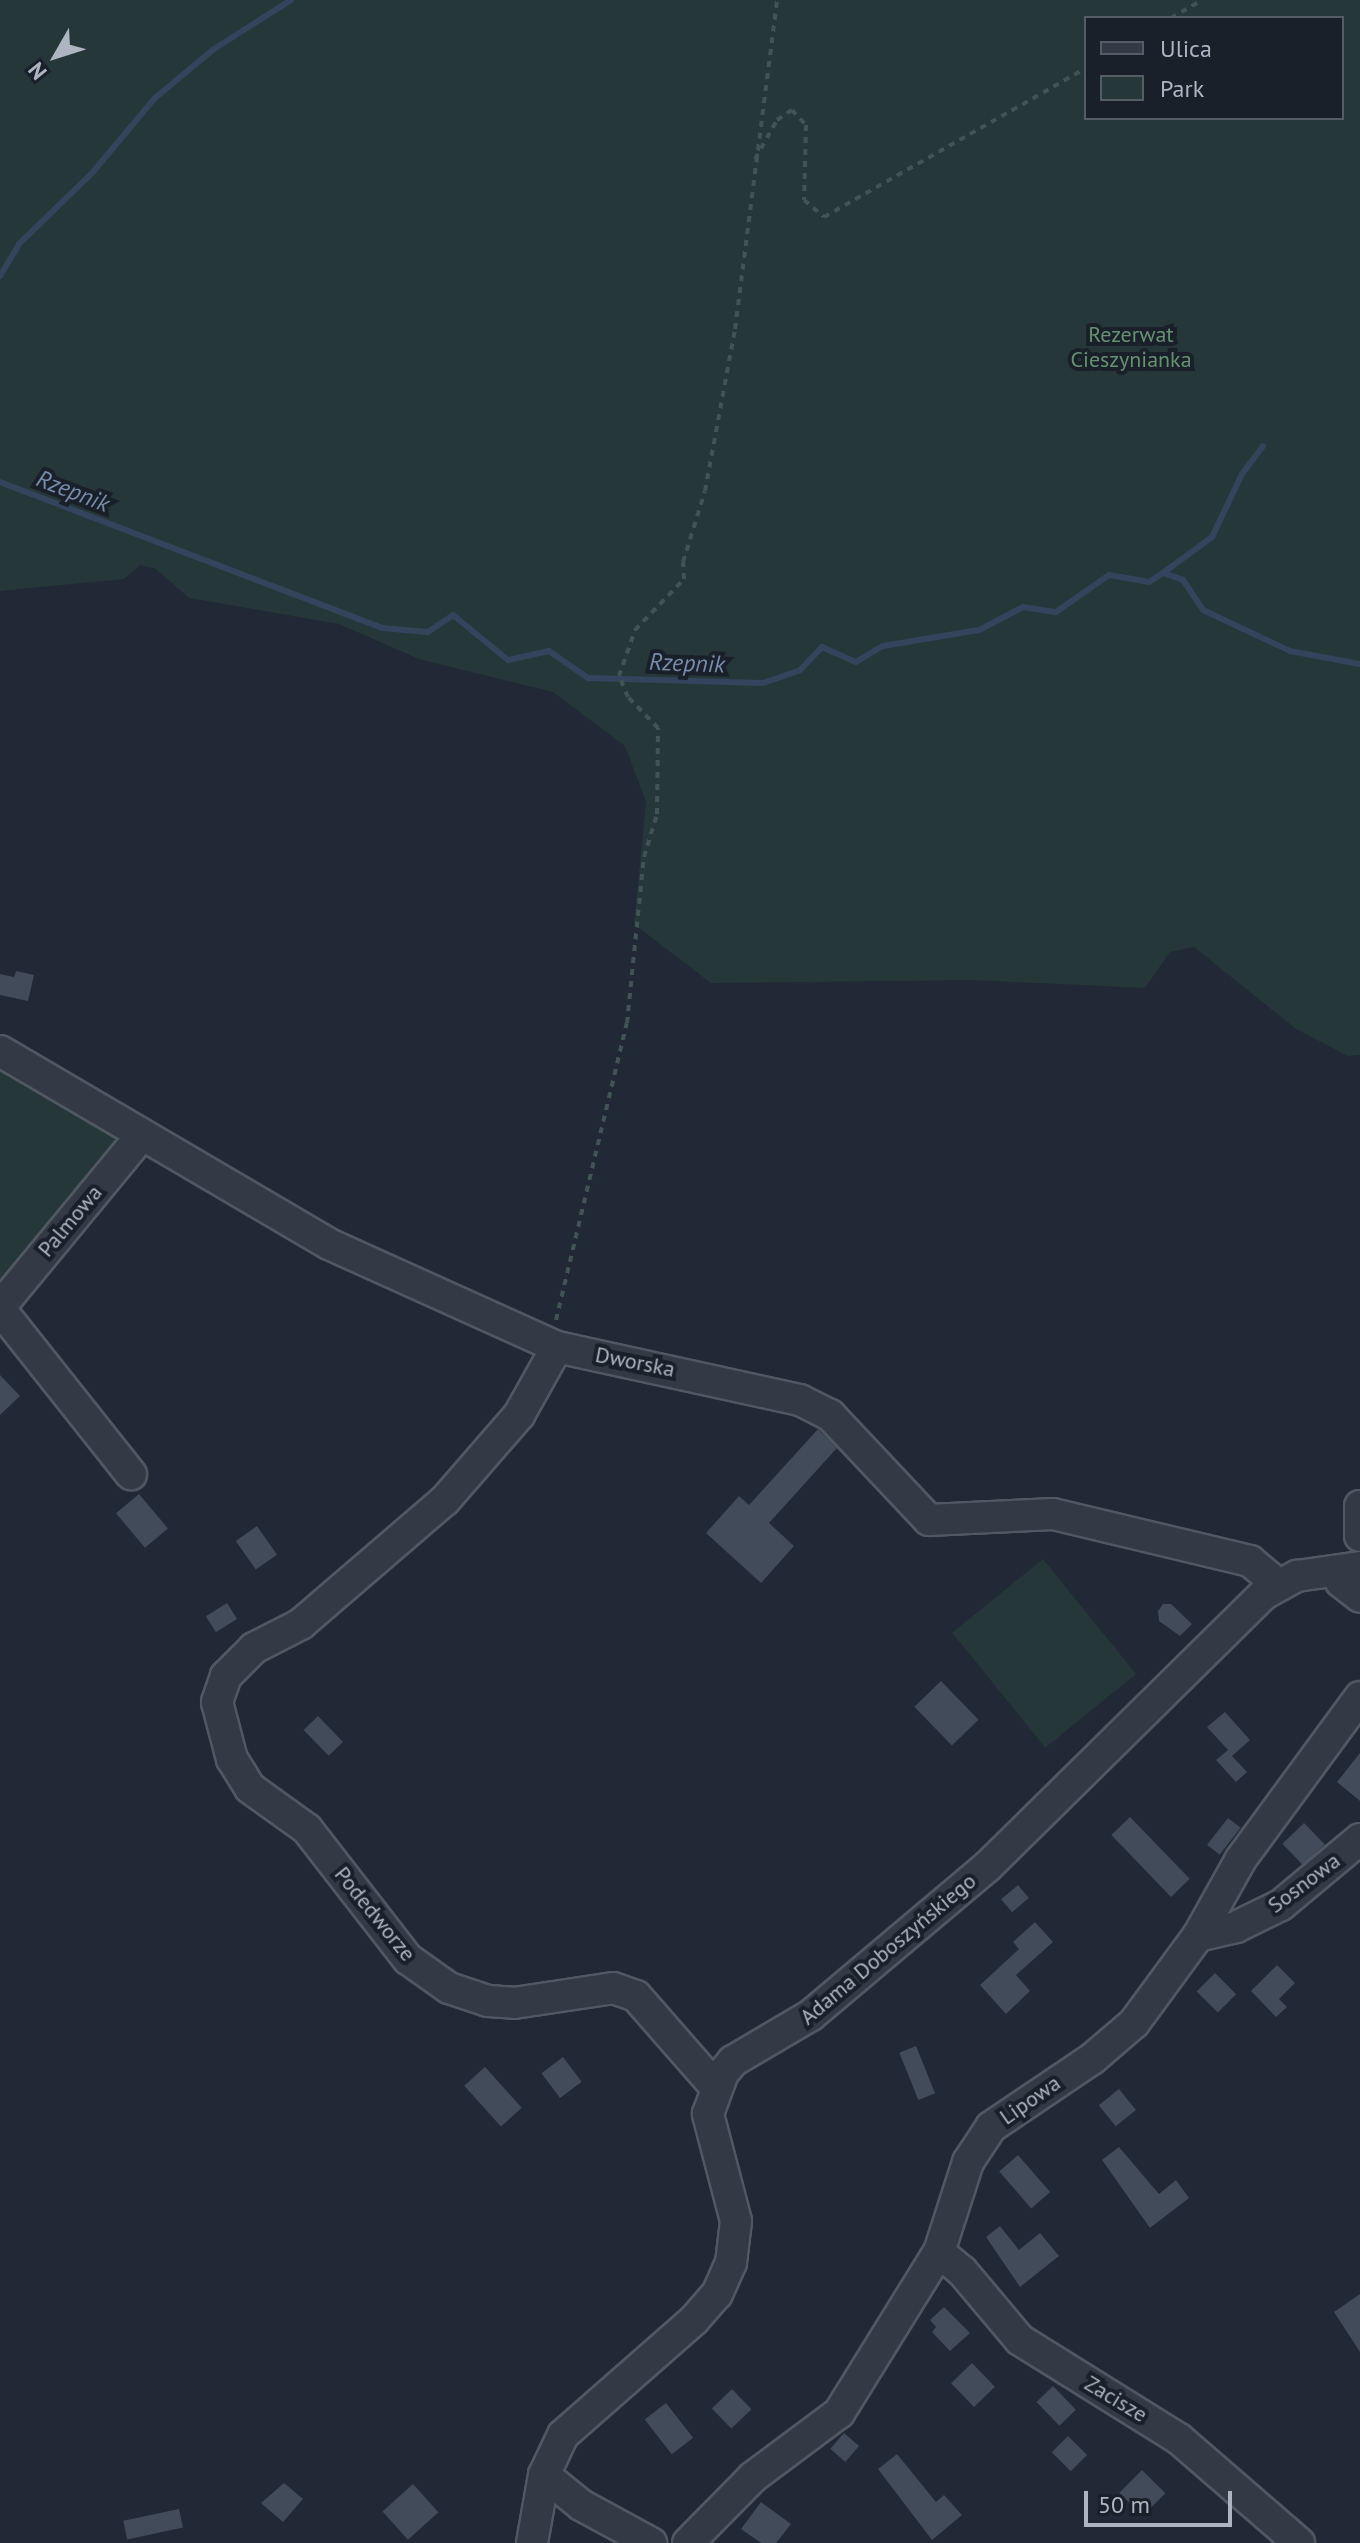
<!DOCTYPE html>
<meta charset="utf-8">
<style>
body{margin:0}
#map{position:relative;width:1360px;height:2543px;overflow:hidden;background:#202935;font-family:"PT Sans",sans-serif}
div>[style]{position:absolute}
.green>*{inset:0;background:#253738;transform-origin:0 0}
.stream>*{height:6px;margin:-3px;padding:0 3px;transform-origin:3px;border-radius:3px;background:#34445c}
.building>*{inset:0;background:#414b59;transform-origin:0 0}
.path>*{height:4px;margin-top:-2px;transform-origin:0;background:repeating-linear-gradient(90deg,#415355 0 6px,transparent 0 12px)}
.roads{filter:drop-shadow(2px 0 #505863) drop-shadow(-2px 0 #505863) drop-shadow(0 2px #505863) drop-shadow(0 -2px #505863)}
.minor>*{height:30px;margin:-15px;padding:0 15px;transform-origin:15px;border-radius:15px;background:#333a45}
span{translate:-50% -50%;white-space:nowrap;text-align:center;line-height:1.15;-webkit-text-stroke:8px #19202a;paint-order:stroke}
.park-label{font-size:22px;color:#669170}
.street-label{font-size:22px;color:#adb5c2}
.water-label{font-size:24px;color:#768caa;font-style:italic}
.legend{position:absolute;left:1084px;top:16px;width:260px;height:104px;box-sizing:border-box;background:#19202a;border:2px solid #545c67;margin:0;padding:10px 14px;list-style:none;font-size:24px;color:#adb5c2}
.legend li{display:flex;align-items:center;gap:16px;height:40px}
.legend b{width:40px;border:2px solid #545c67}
.north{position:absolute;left:16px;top:16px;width:80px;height:80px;-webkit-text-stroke:6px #19202a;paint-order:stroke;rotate:231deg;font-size:22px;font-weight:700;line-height:32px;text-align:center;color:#adb5c2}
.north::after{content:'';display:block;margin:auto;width:28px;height:36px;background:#adb5c2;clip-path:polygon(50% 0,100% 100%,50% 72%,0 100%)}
.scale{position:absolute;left:1084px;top:2491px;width:148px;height:36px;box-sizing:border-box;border:4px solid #adb5c2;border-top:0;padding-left:10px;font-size:24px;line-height:28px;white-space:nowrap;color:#adb5c2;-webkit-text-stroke:6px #19202a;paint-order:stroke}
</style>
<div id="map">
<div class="green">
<i style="clip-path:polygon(evenodd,0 0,1360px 0,1360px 1055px,1348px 1056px,1296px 1029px,1194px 947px,1170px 952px,1145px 988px,972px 980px,711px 983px,634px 924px,646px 802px,625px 746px,553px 692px,419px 659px,339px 624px,189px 598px,156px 569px,140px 565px,124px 579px,0 591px,0 0,1086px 18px,1342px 18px,1342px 118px,1086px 118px,1086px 18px)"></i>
<i style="clip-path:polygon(0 1060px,126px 1136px,0 1296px)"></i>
<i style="left:1043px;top:1559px;width:148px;height:117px;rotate:51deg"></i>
</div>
<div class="stream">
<i style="left:0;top:276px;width:37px;rotate:-59deg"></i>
<i style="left:19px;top:244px;width:102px;rotate:-44.2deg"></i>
<i style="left:92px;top:173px;width:98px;rotate:-50deg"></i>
<i style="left:155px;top:98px;width:77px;rotate:-39.7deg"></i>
<i style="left:214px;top:49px;width:91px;rotate:-32.5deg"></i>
<i style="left:0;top:482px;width:409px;rotate:20.9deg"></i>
<i style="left:382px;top:628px;width:46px;rotate:5deg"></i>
<i style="left:428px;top:632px;width:30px;rotate:-34deg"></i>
<i style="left:453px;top:615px;width:71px;rotate:39.3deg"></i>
<i style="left:508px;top:660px;width:42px;rotate:-12.4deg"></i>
<i style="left:549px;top:651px;width:47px;rotate:34.7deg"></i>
<i style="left:588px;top:678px;width:175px;rotate:1.6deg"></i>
<i style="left:763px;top:683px;width:39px;rotate:-19deg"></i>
<i style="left:800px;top:670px;width:32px;rotate:-46deg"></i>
<i style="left:822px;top:647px;width:37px;rotate:24deg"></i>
<i style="left:856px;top:662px;width:31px;rotate:-31deg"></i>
<i style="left:883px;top:646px;width:97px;rotate:-9.5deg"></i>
<i style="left:979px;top:630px;width:50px;rotate:-27.6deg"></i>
<i style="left:1023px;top:607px;width:33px;rotate:9deg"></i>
<i style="left:1056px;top:612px;width:65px;rotate:-34.9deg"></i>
<i style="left:1109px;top:575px;width:41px;rotate:9.9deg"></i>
<i style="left:1149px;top:582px;width:17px;rotate:-33deg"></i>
<i style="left:1163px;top:573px;width:21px;rotate:19deg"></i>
<i style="left:1183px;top:580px;width:36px;rotate:56deg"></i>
<i style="left:1203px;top:610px;width:96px;rotate:25.2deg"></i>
<i style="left:1290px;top:651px;width:71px;rotate:10.5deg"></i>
<i style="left:1163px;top:573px;width:61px;rotate:-36.3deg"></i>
<i style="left:1212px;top:537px;width:70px;rotate:-64.5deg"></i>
<i style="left:1242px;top:474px;width:35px;rotate:-53deg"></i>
</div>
<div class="building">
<i style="clip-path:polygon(16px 971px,34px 975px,28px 1001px,0 995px,0 974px,14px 977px)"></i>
<i style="clip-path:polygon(0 1375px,20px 1396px,0 1415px)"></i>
<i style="clip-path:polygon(818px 1429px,837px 1448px,769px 1523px,794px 1546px,761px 1583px,706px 1533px,739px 1496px,749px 1505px)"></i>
<i style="left:139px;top:1494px;width:45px;height:30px;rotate:50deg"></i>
<i style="left:257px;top:1526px;width:35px;height:26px;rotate:55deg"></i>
<i style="left:227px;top:1603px;width:19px;height:25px;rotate:58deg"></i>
<i style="clip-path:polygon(1163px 1604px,1171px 1604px,1192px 1624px,1180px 1636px,1159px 1621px,1158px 1611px)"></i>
<i style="left:941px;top:1681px;width:54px;height:37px;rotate:46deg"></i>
<i style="clip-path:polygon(1225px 1712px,1250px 1740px,1232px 1756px,1247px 1772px,1236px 1782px,1216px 1760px,1228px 1750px,1207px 1727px)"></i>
<i style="left:318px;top:1716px;width:36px;height:20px;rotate:46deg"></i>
<i style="clip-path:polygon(1360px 1753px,1360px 1801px,1337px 1782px)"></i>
<i style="left:1130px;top:1817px;width:86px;height:26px;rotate:46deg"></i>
<i style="left:1228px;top:1818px;width:16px;height:34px;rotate:38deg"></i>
<i style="left:1304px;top:1823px;width:30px;height:30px;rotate:46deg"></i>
<i style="left:1018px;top:1885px;width:17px;height:22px;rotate:50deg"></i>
<i style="clip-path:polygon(1035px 1922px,1053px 1942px,1016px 1975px,1030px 1991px,1006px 2014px,980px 1985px,1019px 1949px,1013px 1942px)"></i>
<i style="clip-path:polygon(1277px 1965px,1295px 1983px,1279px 1999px,1287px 2007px,1276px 2017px,1251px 1991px)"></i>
<i style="left:1215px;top:1973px;width:30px;height:26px;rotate:45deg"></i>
<i style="left:916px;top:2046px;width:51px;height:18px;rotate:68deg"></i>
<i style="left:563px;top:2057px;width:31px;height:27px;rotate:53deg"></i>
<i style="left:485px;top:2067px;width:55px;height:28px;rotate:48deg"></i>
<i style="left:1119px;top:2089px;width:27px;height:26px;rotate:51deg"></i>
<i style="clip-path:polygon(1119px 2147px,1159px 2194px,1176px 2180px,1189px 2198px,1150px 2228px,1102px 2160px)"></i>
<i style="left:1018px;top:2155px;width:49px;height:25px;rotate:49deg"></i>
<i style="clip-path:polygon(1000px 2226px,1019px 2250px,1040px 2233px,1059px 2256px,1020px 2287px,986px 2237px)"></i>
<i style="clip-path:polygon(1360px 2294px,1360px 2352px,1334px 2312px)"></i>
<i style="clip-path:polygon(944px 2307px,970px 2333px,950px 2351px,932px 2332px,936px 2327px,930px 2320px)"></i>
<i style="left:972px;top:2363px;width:33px;height:29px;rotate:46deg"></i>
<i style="left:1053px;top:2386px;width:33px;height:23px;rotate:46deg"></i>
<i style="left:732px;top:2389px;width:28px;height:28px;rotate:46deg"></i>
<i style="left:666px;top:2403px;width:44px;height:27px;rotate:52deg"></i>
<i style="left:844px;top:2433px;width:20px;height:21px;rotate:41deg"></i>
<i style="left:1068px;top:2436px;width:27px;height:23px;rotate:45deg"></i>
<i style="clip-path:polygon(897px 2454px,936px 2502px,944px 2495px,962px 2515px,932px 2540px,878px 2469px)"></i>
<i style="left:1142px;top:2470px;width:33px;height:32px;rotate:45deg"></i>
<i style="clip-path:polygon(284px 2483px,303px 2499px,283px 2522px,261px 2503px)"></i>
<i style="left:413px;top:2484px;width:38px;height:41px;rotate:48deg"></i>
<i style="clip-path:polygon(761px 2502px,791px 2524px,776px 2543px,761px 2543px,741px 2529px)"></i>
<i style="left:179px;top:2509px;width:19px;height:57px;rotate:78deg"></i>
</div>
<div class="path">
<i style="left:1171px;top:18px;width:36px;rotate:-30deg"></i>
<i style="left:755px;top:159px;width:45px;rotate:-60.6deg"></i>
<i style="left:777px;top:120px;width:18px;rotate:-34deg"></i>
<i style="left:792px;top:110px;width:21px;rotate:47deg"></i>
<i style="left:806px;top:125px;width:75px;rotate:91.5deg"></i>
<i style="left:804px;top:200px;width:26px;rotate:40deg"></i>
<i style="left:824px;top:217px;width:301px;rotate:-29.6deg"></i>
<i style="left:556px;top:1320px;width:305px;rotate:-76.6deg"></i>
<i style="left:627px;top:1023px;width:167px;rotate:-84.2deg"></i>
<i style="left:644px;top:857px;width:45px;rotate:-73.2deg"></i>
<i style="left:657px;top:814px;width:86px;rotate:-89.3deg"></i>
<i style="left:658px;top:728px;width:43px;rotate:-134.1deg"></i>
<i style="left:628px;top:697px;width:23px;rotate:-113deg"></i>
<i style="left:619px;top:676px;width:49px;rotate:-70.8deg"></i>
<i style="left:635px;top:630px;width:71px;rotate:-46.1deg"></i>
<i style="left:684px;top:579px;width:17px;rotate:-93deg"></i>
<i style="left:683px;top:562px;width:74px;rotate:-72.8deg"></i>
<i style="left:705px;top:491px;width:165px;rotate:-79.5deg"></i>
<i style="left:735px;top:329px;width:332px;rotate:-82.7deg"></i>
</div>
<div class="roads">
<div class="minor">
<i style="left:0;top:1051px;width:381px;rotate:30.4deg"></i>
<i style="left:329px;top:1244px;width:250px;rotate:24.3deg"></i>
<i style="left:557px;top:1347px;width:249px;rotate:12.3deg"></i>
<i style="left:800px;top:1400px;width:34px;rotate:27deg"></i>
<i style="left:830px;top:1415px;width:144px;rotate:46.7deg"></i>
<i style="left:929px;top:1520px;width:124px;rotate:-2.8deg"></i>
<i style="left:1053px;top:1514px;width:203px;rotate:13.4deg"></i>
<i style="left:1250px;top:1561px;width:38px;rotate:40deg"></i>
<i style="left:0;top:1307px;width:222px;rotate:-50.5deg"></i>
<i style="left:0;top:1309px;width:211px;rotate:51.6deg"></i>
<i style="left:557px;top:1347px;width:78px;rotate:119.2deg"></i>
<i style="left:519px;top:1415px;width:113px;rotate:131deg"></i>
<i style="left:445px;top:1500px;width:190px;rotate:139.3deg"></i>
<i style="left:301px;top:1624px;width:53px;rotate:152.9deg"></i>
<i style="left:254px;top:1648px;width:40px;rotate:135deg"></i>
<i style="left:226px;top:1676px;width:28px;rotate:109deg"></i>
<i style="left:217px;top:1702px;width:59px;rotate:75.3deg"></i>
<i style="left:232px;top:1759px;width:34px;rotate:58deg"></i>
<i style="left:250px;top:1788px;width:70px;rotate:35.7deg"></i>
<i style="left:307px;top:1829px;width:165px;rotate:52.2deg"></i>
<i style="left:408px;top:1959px;width:50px;rotate:35.3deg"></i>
<i style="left:449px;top:1988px;width:41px;rotate:18.4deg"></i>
<i style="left:488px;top:2001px;width:26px;rotate:4deg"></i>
<i style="left:514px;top:2003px;width:100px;rotate:-8.6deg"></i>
<i style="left:613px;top:1988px;width:24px;rotate:19deg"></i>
<i style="left:636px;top:1996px;width:118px;rotate:48.8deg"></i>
<i style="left:1360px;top:1506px;width:30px;rotate:90deg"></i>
<i style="left:1339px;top:1571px;width:11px;rotate:80deg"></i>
<i style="left:1341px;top:1582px;width:24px;rotate:38deg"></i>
<i style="left:1198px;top:1936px;width:39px;rotate:-13deg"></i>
<i style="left:1236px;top:1927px;width:50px;rotate:-26.1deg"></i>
<i style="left:1281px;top:1905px;width:103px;rotate:-39.9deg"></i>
<i style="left:939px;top:2252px;width:30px;rotate:40deg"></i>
<i style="left:962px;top:2271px;width:90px;rotate:50deg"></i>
<i style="left:1020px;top:2340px;width:187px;rotate:31.9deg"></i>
<i style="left:1179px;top:2439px;width:159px;rotate:40.9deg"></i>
<i style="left:544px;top:2475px;width:48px;rotate:39deg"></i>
<i style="left:581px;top:2505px;width:80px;rotate:28.5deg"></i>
<i style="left:532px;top:2543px;width:69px;rotate:-80deg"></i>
<i style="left:544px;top:2475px;width:44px;rotate:-64.6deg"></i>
<i style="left:563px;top:2435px;width:174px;rotate:-41.3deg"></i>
<i style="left:694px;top:2320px;width:35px;rotate:-49deg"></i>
<i style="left:717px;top:2294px;width:34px;rotate:-66deg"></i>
<i style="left:731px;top:2263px;width:42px;rotate:-83.2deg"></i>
<i style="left:736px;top:2221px;width:111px;rotate:-104.7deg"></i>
<i style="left:708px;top:2114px;width:44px;rotate:-69.9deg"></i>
<i style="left:723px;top:2073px;width:16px;rotate:-50deg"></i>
<i style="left:733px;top:2061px;width:91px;rotate:-30.5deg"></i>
<i style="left:811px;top:2015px;width:230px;rotate:-40.1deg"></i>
<i style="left:987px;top:1867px;width:389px;rotate:-44.6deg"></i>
<i style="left:1264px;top:1594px;width:38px;rotate:-29deg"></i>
<i style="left:1297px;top:1576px;width:64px;rotate:-8.1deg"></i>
<i style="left:688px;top:2543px;width:93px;rotate:-45.4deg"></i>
<i style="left:753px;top:2477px;width:107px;rotate:-36.7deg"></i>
<i style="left:839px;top:2413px;width:190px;rotate:-58.2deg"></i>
<i style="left:939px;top:2252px;width:95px;rotate:-72.1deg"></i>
<i style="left:968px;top:2162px;width:42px;rotate:-56.7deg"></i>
<i style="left:991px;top:2127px;width:122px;rotate:-34deg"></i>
<i style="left:1092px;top:2059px;width:55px;rotate:-40.6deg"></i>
<i style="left:1134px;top:2023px;width:108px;rotate:-53.7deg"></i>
<i style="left:1198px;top:1936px;width:88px;rotate:-60.8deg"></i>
<i style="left:1241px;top:1859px;width:201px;rotate:-53.7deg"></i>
</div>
</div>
<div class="park-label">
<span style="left:1131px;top:347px">Rezerwat<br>Cieszynianka</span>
</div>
<div class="street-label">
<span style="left:70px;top:1221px;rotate:-50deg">Palmowa</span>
<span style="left:635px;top:1362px;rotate:11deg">Dworska</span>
<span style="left:1304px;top:1883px;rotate:-37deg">Sosnowa</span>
<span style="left:375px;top:1914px;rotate:51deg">Podedworze</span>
<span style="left:888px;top:1949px;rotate:-40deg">Adama Doboszyńskiego</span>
<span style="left:1030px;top:2100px;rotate:-35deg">Lipowa</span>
<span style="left:1116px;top:2399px;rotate:31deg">Zacisze</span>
</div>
<div class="water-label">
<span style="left:73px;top:491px;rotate:21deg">Rzepnik</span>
<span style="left:687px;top:663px;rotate:2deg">Rzepnik</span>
</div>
<ul class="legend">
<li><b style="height:10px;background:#333a45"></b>Ulica</li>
<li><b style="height:22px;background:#253738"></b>Park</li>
</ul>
<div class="north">N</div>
<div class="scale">50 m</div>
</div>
